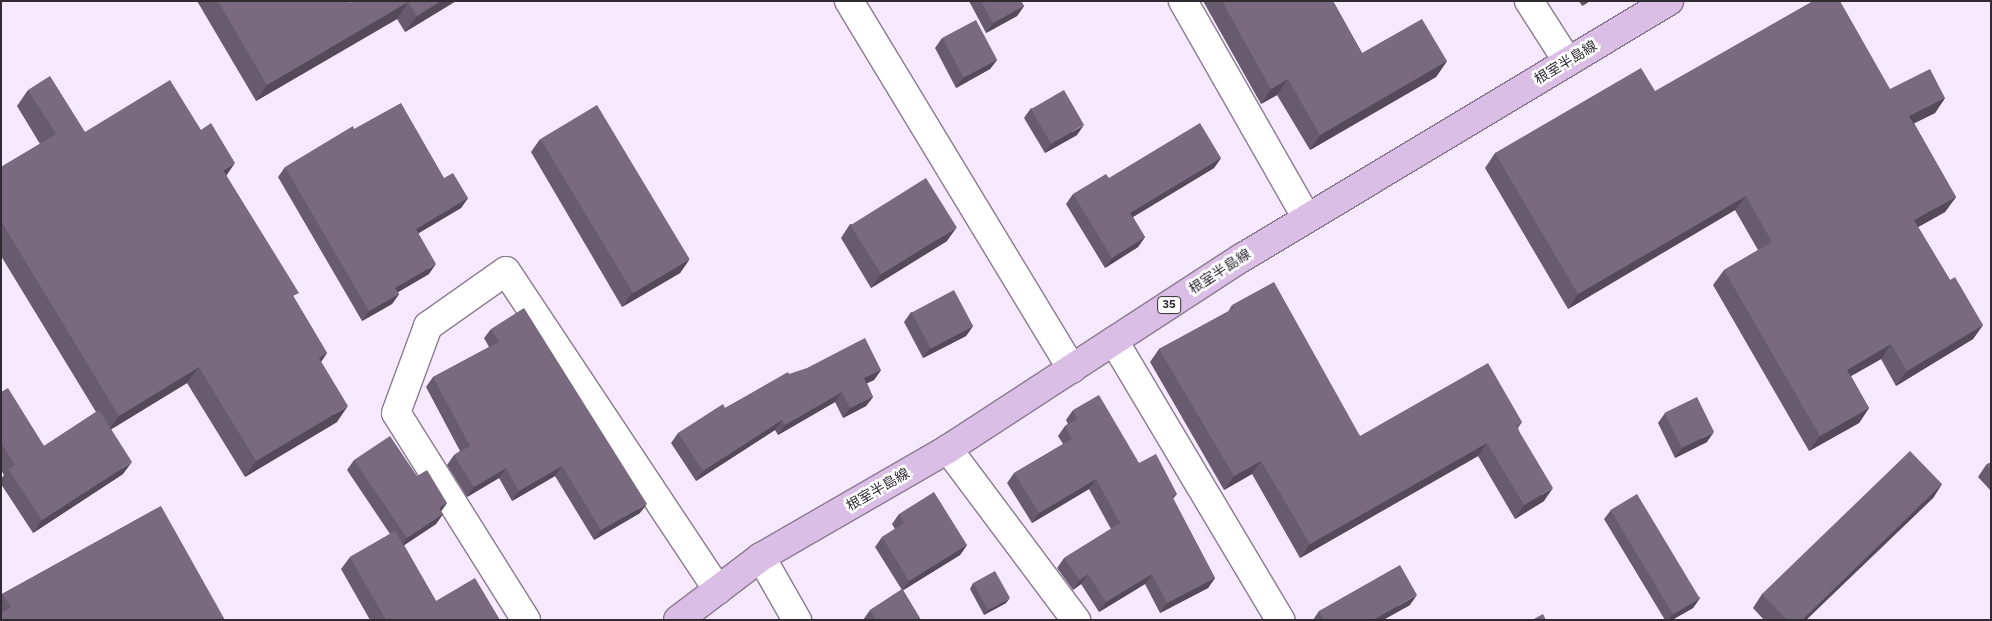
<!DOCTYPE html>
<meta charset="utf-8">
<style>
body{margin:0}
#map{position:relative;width:1992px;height:621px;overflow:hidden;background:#f7e9fd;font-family:Figtree,"Noto Sans JP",sans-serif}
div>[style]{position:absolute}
.roads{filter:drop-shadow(1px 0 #8a7a90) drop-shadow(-1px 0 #8a7a90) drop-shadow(0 1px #8a7a90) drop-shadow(0 -1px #8a7a90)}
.minor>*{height:28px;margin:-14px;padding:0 14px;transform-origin:14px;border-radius:14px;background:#fff}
.primary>*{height:28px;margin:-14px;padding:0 14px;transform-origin:14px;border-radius:14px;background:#dabee6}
.wall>*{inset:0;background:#685b6d}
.shaded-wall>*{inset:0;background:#554a59}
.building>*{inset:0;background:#796a7f;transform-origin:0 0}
span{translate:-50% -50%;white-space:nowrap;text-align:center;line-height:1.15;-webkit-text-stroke:5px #fff;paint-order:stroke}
.shield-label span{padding:1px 4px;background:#fff;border:1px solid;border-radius:4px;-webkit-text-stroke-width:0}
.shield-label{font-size:12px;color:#302a33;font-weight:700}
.street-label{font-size:14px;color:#302a33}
.frame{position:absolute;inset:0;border:2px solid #302a33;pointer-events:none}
</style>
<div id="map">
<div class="roads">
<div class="minor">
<i style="left:849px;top:1px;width:430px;rotate:58.8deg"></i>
<i style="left:1183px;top:1px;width:250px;rotate:60.3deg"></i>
<i style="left:1529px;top:1px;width:72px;rotate:57.4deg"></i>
<i style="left:1114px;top:341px;width:325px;rotate:59.2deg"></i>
<i style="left:948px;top:449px;width:214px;rotate:53.2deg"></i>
<i style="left:761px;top:557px;width:73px;rotate:60.3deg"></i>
<i style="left:526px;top:620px;width:244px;rotate:-122.1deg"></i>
<i style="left:396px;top:413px;width:93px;rotate:-69.8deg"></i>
<i style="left:428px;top:326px;width:95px;rotate:-35.2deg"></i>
<i style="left:506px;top:271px;width:383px;rotate:56.4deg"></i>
</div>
<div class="primary">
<i style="left:678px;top:620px;width:104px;rotate:-37.2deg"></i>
<i style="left:761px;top:557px;width:216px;rotate:-30deg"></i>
<i style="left:948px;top:449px;width:352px;rotate:-33.1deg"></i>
<i style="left:1243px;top:257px;width:497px;rotate:-31deg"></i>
</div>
</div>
<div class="wall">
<i style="clip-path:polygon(197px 1px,349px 1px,350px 3px,456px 1px,405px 32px,397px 19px,256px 101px)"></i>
<i style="clip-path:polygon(969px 1px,1021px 1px,1024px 6px,1017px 16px,986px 33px)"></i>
<i style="clip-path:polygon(1203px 1px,1333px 1px,1362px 53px,1447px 61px,1436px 77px,1310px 150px,1277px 95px,1261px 104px)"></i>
<i style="clip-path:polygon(1579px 1px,1590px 1px,1582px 6px)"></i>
<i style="clip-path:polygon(942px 38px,997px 60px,990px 69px,956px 88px,935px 48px)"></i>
<i style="clip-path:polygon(1890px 89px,1945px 98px,1935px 113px,1914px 123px,1956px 197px,1945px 212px,1918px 227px,1950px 280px,1983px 325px,1973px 339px,1896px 386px,1881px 359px,1851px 376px,1869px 408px,1859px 423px,1809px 451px,1713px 285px,1724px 270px,1758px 250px,1735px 210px,1568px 309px,1485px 168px,1495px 153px,1655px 91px)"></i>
<i style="clip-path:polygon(28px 90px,85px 132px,226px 175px,295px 299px,327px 353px,321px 362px,337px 422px,245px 477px,187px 383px,111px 429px,123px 474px,33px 533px,1px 484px,1px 479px,4px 475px,1px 470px,1px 392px,44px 446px,96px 412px,1px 256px,1px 167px,40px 144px,17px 106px)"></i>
<i style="clip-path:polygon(1031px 108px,1077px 135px,1045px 153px,1024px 118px)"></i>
<i style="clip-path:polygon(540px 139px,689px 260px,680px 273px,622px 307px,531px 152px)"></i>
<i style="clip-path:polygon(1221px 158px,1214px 168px,1133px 217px,1145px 237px,1138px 247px,1105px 268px,1066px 204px,1073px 194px,1109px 178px)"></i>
<i style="clip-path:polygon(285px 167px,444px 178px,468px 198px,461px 208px,418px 233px,429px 274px,398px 292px,399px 294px,392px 304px,362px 321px,278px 177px)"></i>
<i style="clip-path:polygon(850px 224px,947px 241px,871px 288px,841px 238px)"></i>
<i style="clip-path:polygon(1232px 305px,1360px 436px,1522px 422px,1518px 428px,1544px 501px,1515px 519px,1478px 456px,1300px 558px,1252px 474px,1224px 490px,1150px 362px,1159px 349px,1228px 312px)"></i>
<i style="clip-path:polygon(911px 312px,973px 326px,966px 336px,923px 358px,904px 322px)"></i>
<i style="clip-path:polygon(491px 329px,640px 513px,594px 540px,555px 476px,512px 501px,499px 478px,467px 497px,447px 465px,454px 455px,460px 451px,426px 387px,433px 377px,489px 347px,484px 338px)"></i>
<i style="clip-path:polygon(881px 370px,874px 380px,867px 383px,873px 397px,866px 406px,843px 418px,835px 402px,778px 435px,775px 430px,696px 481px,671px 443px,678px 433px,789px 374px)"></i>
<i style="clip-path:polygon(1073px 410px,1177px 494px,1173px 499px,1215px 578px,1208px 588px,1160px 613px,1145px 584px,1099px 612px,1081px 584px,1073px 590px,1057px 568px,1064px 558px,1111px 529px,1089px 489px,1032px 523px,1007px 483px,1014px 473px,1063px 444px,1058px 436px,1065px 426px,1068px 424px,1066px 420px)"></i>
<i style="clip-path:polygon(1665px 413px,1707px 442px,1675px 458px,1658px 423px)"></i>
<i style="clip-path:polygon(354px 460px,417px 476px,447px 503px,441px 511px,443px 514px,436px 524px,404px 545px,436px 601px,500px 620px,370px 620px,341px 569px,350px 557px,390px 534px,347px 470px)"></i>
<i style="clip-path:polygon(1991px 462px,1991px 491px,1978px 477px,1986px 465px)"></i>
<i style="clip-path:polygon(1942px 484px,1933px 498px,1806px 620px,1764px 620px,1753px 608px,1762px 594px)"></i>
<i style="clip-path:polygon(161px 506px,1px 620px,1px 596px,2px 594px)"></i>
<i style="clip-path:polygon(1611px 510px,1700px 598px,1693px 608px,1672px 620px,1665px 620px,1604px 519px)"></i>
<i style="clip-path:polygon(899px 514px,967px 545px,960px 555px,903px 590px,921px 620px,863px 620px,870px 610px,902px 590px,875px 547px,882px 537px,895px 529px,892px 524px)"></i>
<i style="clip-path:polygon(973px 583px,1006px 603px,984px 615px,970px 589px)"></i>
<i style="clip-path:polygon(1410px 605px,1383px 620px,1313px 620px,1319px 611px)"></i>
</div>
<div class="shaded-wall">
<i style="clip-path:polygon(441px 1px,456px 1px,405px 32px,417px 16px)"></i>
<i style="clip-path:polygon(1586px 1px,1590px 1px,1582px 6px)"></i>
<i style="clip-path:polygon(408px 2px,397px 19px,256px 101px,267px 85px)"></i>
<i style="clip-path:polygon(1024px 6px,1017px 16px,986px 33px,993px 23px)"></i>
<i style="clip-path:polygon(997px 60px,990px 69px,956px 88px,963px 78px)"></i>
<i style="clip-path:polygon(1447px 61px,1436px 77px,1310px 150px,1320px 135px)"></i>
<i style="clip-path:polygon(1288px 79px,1277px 95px,1261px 104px,1271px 89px)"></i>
<i style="clip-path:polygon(1945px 98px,1935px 113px,1899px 131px,1909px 116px)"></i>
<i style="clip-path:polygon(1084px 125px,1077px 135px,1045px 153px,1051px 144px)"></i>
<i style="clip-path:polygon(1221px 158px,1214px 168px,1123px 223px,1130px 213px)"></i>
<i style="clip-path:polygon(235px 163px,224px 179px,223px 170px)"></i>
<i style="clip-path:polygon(1746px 196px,1735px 210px,1568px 309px,1578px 294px)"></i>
<i style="clip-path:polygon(1956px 197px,1945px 212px,1904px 235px,1914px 220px)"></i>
<i style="clip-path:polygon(468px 198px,461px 208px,409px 239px,416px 229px)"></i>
<i style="clip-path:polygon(957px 227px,947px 241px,871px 288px,881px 274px)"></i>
<i style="clip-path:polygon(1145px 237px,1138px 247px,1105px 268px,1112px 258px)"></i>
<i style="clip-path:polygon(689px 260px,680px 273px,622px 307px,632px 293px)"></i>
<i style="clip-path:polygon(436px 264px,429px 274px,388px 298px,395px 288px)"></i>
<i style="clip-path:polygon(399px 294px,392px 304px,362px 321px,369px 311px)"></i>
<i style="clip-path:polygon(1983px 325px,1973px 339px,1896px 386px,1907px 371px)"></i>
<i style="clip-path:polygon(973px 326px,966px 336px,923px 358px,930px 348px)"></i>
<i style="clip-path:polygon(1891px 344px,1881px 359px,1837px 384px,1847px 370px)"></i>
<i style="clip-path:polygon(327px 353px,316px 369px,319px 358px)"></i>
<i style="clip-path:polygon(199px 367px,187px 383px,107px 432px,119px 416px)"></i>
<i style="clip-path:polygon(881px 370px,874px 380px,857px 388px,864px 378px)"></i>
<i style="clip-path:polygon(842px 392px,835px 402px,778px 435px,785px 425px)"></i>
<i style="clip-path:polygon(873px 397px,866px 406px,843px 418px,850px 408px)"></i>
<i style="clip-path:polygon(348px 406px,337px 422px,245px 477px,256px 461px)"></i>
<i style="clip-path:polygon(1869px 408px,1859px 423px,1809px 451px,1820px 436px)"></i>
<i style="clip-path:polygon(782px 420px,775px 430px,696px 481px,703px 471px)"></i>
<i style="clip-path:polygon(1714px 432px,1707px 442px,1675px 458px,1682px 448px)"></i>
<i style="clip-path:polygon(1487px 443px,1478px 456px,1300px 558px,1310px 544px)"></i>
<i style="clip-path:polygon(1261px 461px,1252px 474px,1224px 490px,1234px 476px)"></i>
<i style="clip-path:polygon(132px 462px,123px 474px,33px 533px,42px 520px)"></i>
<i style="clip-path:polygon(562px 466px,555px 476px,512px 501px,519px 491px)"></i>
<i style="clip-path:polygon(506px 468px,499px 478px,467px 497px,474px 487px)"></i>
<i style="clip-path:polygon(1096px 479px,1089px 489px,1032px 523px,1039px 513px)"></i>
<i style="clip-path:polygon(1942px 484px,1933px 498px,1806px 620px,1802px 620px)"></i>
<i style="clip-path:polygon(1553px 488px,1544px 501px,1515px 519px,1524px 505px)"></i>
<i style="clip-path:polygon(447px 503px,440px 513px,439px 508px)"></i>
<i style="clip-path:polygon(647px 504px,640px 513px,594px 540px,601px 530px)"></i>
<i style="clip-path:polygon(443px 514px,436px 524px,400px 548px,407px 538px)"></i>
<i style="clip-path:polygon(967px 545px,960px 555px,902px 591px,909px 581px)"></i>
<i style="clip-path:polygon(1088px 574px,1081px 584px,1073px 590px,1080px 580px)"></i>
<i style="clip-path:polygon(1152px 574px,1145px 584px,1099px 612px,1106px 602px)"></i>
<i style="clip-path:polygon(1215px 578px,1208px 588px,1160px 613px,1167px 603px)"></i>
<i style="clip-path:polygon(1417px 595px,1410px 605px,1383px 620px,1373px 620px)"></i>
<i style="clip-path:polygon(1010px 598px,1006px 603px,984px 615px,988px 610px)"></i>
<i style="clip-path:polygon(1700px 598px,1693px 608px,1672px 620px,1669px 620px,1673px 613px)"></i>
</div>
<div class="building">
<i style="clip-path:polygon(218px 1px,349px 1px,350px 3px,352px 1px,441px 1px,417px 16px,408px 2px,267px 85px)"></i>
<i style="clip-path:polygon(981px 1px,1021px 1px,1024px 6px,993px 23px)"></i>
<i style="clip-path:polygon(1222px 1px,1333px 1px,1362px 53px,1422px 19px,1447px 61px,1320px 135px,1288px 79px,1271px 89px)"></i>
<i style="clip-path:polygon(1813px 1px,1840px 1px,1890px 89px,1930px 69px,1945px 98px,1909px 116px,1956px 197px,1914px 220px,1950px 280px,1955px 277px,1983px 325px,1907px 371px,1891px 344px,1847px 370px,1869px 408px,1820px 436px,1724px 270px,1772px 242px,1746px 196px,1578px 294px,1495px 153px,1641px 68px,1655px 91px)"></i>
<i style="left:976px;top:20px;width:45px;height:38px;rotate:62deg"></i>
<i style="clip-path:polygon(50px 76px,85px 132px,170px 80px,201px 130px,211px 123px,235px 163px,223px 170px,299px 293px,293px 296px,327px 353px,319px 358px,348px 406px,256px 461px,199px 367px,119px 416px,1px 221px,1px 167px,56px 134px,28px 90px)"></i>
<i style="left:1064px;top:90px;width:40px;height:38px;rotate:60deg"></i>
<i style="clip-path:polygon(401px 103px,444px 178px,453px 173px,468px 198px,416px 229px,436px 264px,395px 288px,399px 294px,369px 311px,285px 167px,353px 126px,354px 129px)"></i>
<i style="left:597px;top:105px;width:180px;height:66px;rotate:59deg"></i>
<i style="clip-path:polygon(1200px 123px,1221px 158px,1130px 213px,1145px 237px,1112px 258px,1073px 194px,1106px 174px,1109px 178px)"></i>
<i style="left:926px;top:178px;width:58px;height:89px;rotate:58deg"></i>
<i style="clip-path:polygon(1274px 282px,1360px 436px,1488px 363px,1522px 422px,1516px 426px,1553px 488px,1524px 505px,1487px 443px,1310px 544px,1261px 461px,1234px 476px,1159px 349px,1234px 308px,1232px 305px)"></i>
<i style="left:954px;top:290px;width:41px;height:48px;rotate:62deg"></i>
<i style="clip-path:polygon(524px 308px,647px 504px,601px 530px,562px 466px,519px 491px,506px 468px,474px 487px,454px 455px,470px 446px,433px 377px,499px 342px,491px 329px)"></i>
<i style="clip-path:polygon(865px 338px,881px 370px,864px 378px,873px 397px,850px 408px,842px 392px,785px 425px,782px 420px,703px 471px,678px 433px,723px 404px,725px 408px,788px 372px,789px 374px,807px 368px)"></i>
<i style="clip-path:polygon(8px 388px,44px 446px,99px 410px,132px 462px,42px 520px,8px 469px,15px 465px,1px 443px,1px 392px)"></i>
<i style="clip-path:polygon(1099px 395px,1139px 463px,1156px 454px,1177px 494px,1172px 496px,1215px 578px,1167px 603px,1152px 574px,1106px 602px,1088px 574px,1080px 580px,1064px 558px,1120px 523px,1096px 479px,1039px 513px,1014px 473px,1072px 439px,1065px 426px,1077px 419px,1073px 410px)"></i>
<i style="left:1697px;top:397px;width:39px;height:36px;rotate:64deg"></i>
<i style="clip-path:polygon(390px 436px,417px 476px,427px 470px,447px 503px,439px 508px,443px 514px,407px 538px,354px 460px)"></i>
<i style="clip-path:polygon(1910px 451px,1942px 484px,1802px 620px,1787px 620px,1762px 594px)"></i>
<i style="clip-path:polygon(1991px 462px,1991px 470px,1986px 465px)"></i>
<i style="clip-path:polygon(934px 492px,967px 545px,909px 581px,882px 537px,904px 523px,899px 514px)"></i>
<i style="left:1637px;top:494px;width:122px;height:31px;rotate:59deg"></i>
<i style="clip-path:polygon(161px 506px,225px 620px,1px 620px,1px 613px,11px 607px,2px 594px)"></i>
<i style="clip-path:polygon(395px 531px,436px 601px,475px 578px,500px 620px,386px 620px,350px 557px)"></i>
<i style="clip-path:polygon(1400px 565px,1417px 595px,1373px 620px,1324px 620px,1319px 611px)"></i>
<i style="left:995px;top:571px;width:31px;height:25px;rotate:61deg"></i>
<i style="clip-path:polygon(902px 589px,921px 620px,876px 620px,870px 610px)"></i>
<i style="clip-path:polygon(1543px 614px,1546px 620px,1532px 620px)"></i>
</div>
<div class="shield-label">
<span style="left:1169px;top:305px">35</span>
</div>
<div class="street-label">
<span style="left:1566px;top:63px;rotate:-31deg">根室半島線</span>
<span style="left:1220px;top:272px;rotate:-33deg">根室半島線</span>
<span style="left:878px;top:490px;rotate:-30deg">根室半島線</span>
</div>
<div class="frame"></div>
</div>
